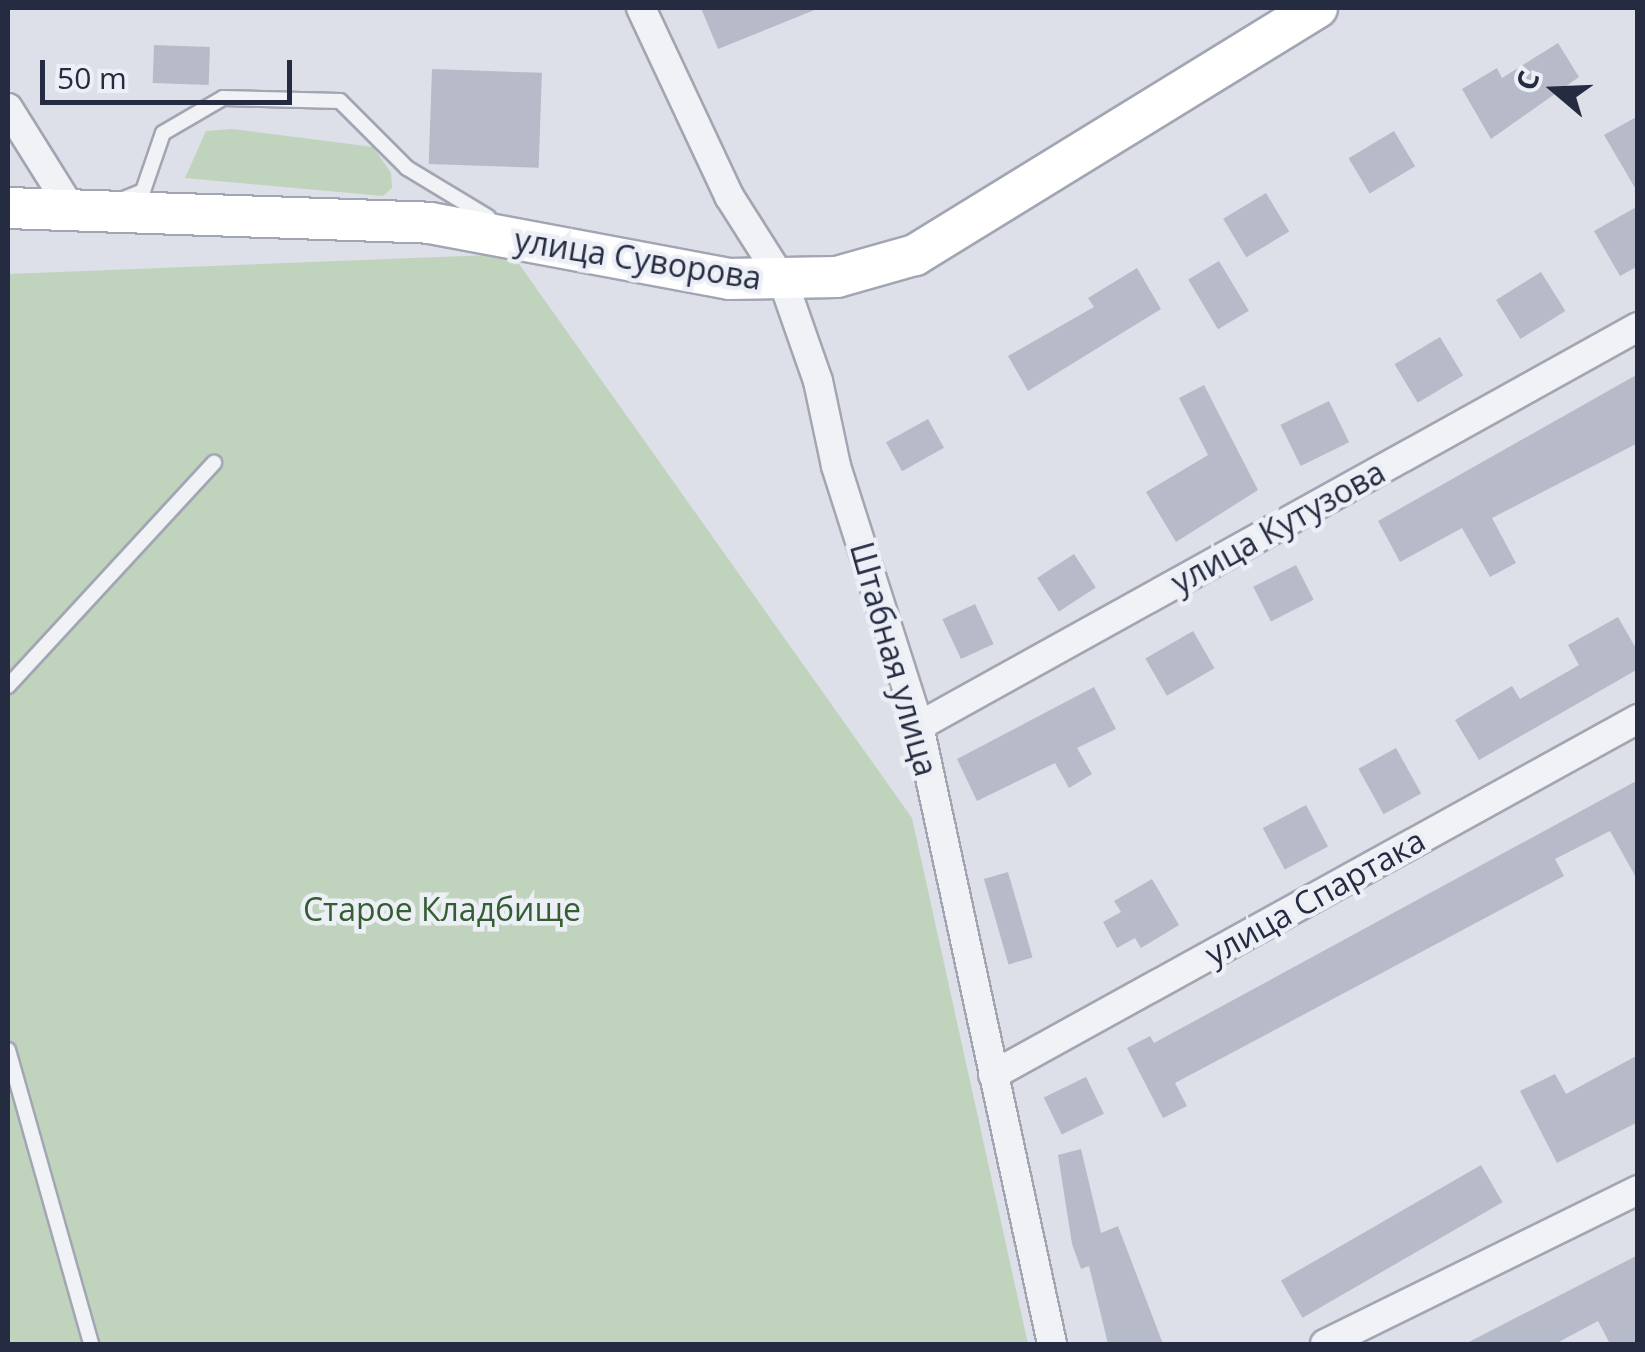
<!DOCTYPE html>
<meta charset="utf-8">
<style>
body{margin:0}
#map{position:relative;width:1645px;height:1352px;overflow:hidden;background:#dde0e8;font-family:"Open Sans",sans-serif}
div>[style]{position:absolute}
.green>*{inset:0;background:#c0d3bd}
.building>*{inset:0;background:#b7bbc9;transform-origin:0 0}
.roads{filter:drop-shadow(2px 0 #a2a6b3) drop-shadow(-2px 0 #a2a6b3) drop-shadow(0 2px #a2a6b3) drop-shadow(0 -2px #a2a6b3)}
.lane>*{height:14px;margin:-7px;padding:0 7px;transform-origin:7px;border-radius:7px;background:#f0f2f6}
.street>*{height:28px;margin:-14px;padding:0 14px;transform-origin:14px;border-radius:14px;background:#f0f2f6}
.secondary>*{height:40px;margin:-20px;padding:0 20px;transform-origin:20px;border-radius:20px;background:#fff}
span{translate:-50% -50%;white-space:nowrap;text-align:center;line-height:1.15;-webkit-text-stroke:9px #eceff6;paint-order:stroke}
.street-label{font-size:32px;color:#252c41}
.park-label{font-size:32px;color:#345e31}
.frame{position:absolute;inset:0;border:10px solid #252c41;pointer-events:none}
.north{position:absolute;left:1505px;top:40px;width:100px;height:100px;-webkit-text-stroke:8px #eceff6;paint-order:stroke;rotate:289deg;font-size:28px;font-weight:700;line-height:40px;text-align:center;color:#252c41}
.north::after{content:'';display:block;margin:auto;width:35px;height:45px;background:#252c41;clip-path:polygon(50% 0,100% 100%,50% 72%,0 100%)}
.scale{position:absolute;left:40px;top:60px;width:252px;height:45px;box-sizing:border-box;border:5px solid #252c41;border-top:0;padding-left:12px;font-size:30px;line-height:35px;white-space:nowrap;color:#252c41;-webkit-text-stroke:8px #eceff6;paint-order:stroke}
</style>
<div id="map">
<div class="green">
<i style="clip-path:polygon(232px 129px,373px 147px,391px 173px,392px 188px,383px 196px,185px 178px,206px 131px)"></i>
<i style="clip-path:polygon(490px 255px,519px 264px,912px 818px,1028px 1344px,8px 1344px,8px 274px)"></i>
</div>
<div class="building">
<i style="clip-path:polygon(701px 8px,817px 8px,817px 9px,718px 49px)"></i>
<i style="clip-path:polygon(1558px 43px,1579px 77px,1491px 139px,1462px 89px,1497px 68px,1502px 78px)"></i>
<i style="left:154px;top:45px;width:56px;height:38px;rotate:2deg"></i>
<i style="left:432px;top:69px;width:110px;height:95px;rotate:2deg"></i>
<i style="clip-path:polygon(1638px 116px,1638px 193px,1604px 135px)"></i>
<i style="left:1394px;top:131px;width:41px;height:53px;rotate:59deg"></i>
<i style="left:1266px;top:193px;width:45px;height:50px;rotate:59deg"></i>
<i style="clip-path:polygon(1638px 206px,1638px 266px,1620px 276px,1594px 231px)"></i>
<i style="left:1219px;top:261px;width:58px;height:36px;rotate:59deg"></i>
<i style="clip-path:polygon(1137px 268px,1161px 309px,1028px 391px,1008px 356px,1094px 307px,1088px 298px)"></i>
<i style="left:1541px;top:272px;width:46px;height:53px;rotate:58deg"></i>
<i style="left:1440px;top:337px;width:45px;height:53px;rotate:59deg"></i>
<i style="clip-path:polygon(1638px 374px,1638px 443px,1492px 518px,1516px 563px,1490px 577px,1462px 528px,1400px 562px,1378px 521px)"></i>
<i style="clip-path:polygon(1204px 385px,1258px 490px,1176px 542px,1146px 492px,1208px 455px,1179px 398px)"></i>
<i style="left:1329px;top:401px;width:46px;height:54px;rotate:64deg"></i>
<i style="left:928px;top:419px;width:33px;height:48px;rotate:61deg"></i>
<i style="left:1074px;top:554px;width:40px;height:44px;rotate:57deg"></i>
<i style="left:1296px;top:565px;width:39px;height:48px;rotate:63deg"></i>
<i style="left:975px;top:604px;width:44px;height:36px;rotate:65deg"></i>
<i style="clip-path:polygon(1618px 617px,1638px 652px,1638px 669px,1479px 760px,1455px 720px,1512px 686px,1520px 699px,1579px 665px,1568px 645px)"></i>
<i style="left:1193px;top:631px;width:43px;height:55px;rotate:60deg"></i>
<i style="clip-path:polygon(1094px 687px,1116px 729px,1077px 748px,1092px 774px,1069px 788px,1055px 763px,977px 801px,957px 759px)"></i>
<i style="left:1396px;top:748px;width:52px;height:43px;rotate:61deg"></i>
<i style="clip-path:polygon(1638px 780px,1638px 881px,1610px 831px,1555px 859px,1564px 876px,1175px 1083px,1187px 1106px,1163px 1118px,1127px 1048px,1150px 1036px,1154px 1043px)"></i>
<i style="left:1306px;top:805px;width:47px;height:49px;rotate:62deg"></i>
<i style="left:1008px;top:872px;width:89px;height:25px;rotate:74deg"></i>
<i style="clip-path:polygon(1152px 879px,1179px 925px,1141px 948px,1135px 938px,1117px 948px,1103px 922px,1121px 912px,1114px 901px)"></i>
<i style="clip-path:polygon(1638px 1055px,1638px 1122px,1557px 1163px,1520px 1091px,1555px 1074px,1566px 1094px)"></i>
<i style="left:1086px;top:1077px;width:41px;height:47px;rotate:64deg"></i>
<i style="clip-path:polygon(1081px 1149px,1101px 1233px,1118px 1226px,1163px 1344px,1108px 1344px,1089px 1266px,1081px 1269px,1072px 1244px,1058px 1155px)"></i>
<i style="left:1481px;top:1165px;width:43px;height:231px;rotate:60deg"></i>
<i style="clip-path:polygon(1638px 1255px,1638px 1344px,1610px 1344px,1598px 1321px,1555px 1344px,1465px 1344px)"></i>
</div>
<div class="roads">
<div class="lane">
<i style="left:121px;top:200px;width:24px;rotate:-22deg"></i>
<i style="left:143px;top:191px;width:61px;rotate:-71deg"></i>
<i style="left:163px;top:133px;width:69px;rotate:-30.3deg"></i>
<i style="left:223px;top:98px;width:117px;rotate:1.5deg"></i>
<i style="left:340px;top:101px;width:95px;rotate:45deg"></i>
<i style="left:407px;top:168px;width:95px;rotate:31.2deg"></i>
<i style="left:8px;top:686px;width:304px;rotate:-47.3deg"></i>
<i style="left:8px;top:1050px;width:305px;rotate:74.2deg"></i>
</div>
<div class="street">
<i style="left:641px;top:8px;width:208px;rotate:64.9deg"></i>
<i style="left:729px;top:196px;width:101px;rotate:57.6deg"></i>
<i style="left:783px;top:281px;width:106px;rotate:70.7deg"></i>
<i style="left:818px;top:381px;width:87px;rotate:78deg"></i>
<i style="left:836px;top:466px;width:273px;rotate:72.3deg"></i>
<i style="left:919px;top:726px;width:632px;rotate:77.85deg"></i>
<i style="left:8px;top:108px;width:119px;rotate:58deg"></i>
<i style="left:919px;top:726px;width:822px;rotate:-29.03deg"></i>
<i style="left:993px;top:1075px;width:737px;rotate:-28.9deg"></i>
<i style="left:1325px;top:1344px;width:349px;rotate:-26.2deg"></i>
</div>
<div class="secondary">
<i style="left:8px;top:208px;width:422px;rotate:2deg"></i>
<i style="left:430px;top:223px;width:304px;rotate:10.6deg"></i>
<i style="left:729px;top:279px;width:108px;rotate:-1.1deg"></i>
<i style="left:837px;top:277px;width:81px;rotate:-15.8deg"></i>
<i style="left:915px;top:255px;width:472px;rotate:-31.6deg"></i>
</div>
</div>
<div class="street-label">
<span style="left:638px;top:259px;rotate:9deg">улица Суворова</span>
<span style="left:1278px;top:527px;rotate:-29deg">улица Кутузова</span>
<span style="left:894px;top:659px;rotate:74deg">Штабная улица</span>
<span style="left:1315px;top:897px;rotate:-29deg">улица Спартака</span>
</div>
<div class="park-label">
<span style="left:442px;top:909px">Старое Кладбище</span>
</div>
<div class="frame"></div>
<div class="north">С</div>
<div class="scale">50 m</div>
</div>
